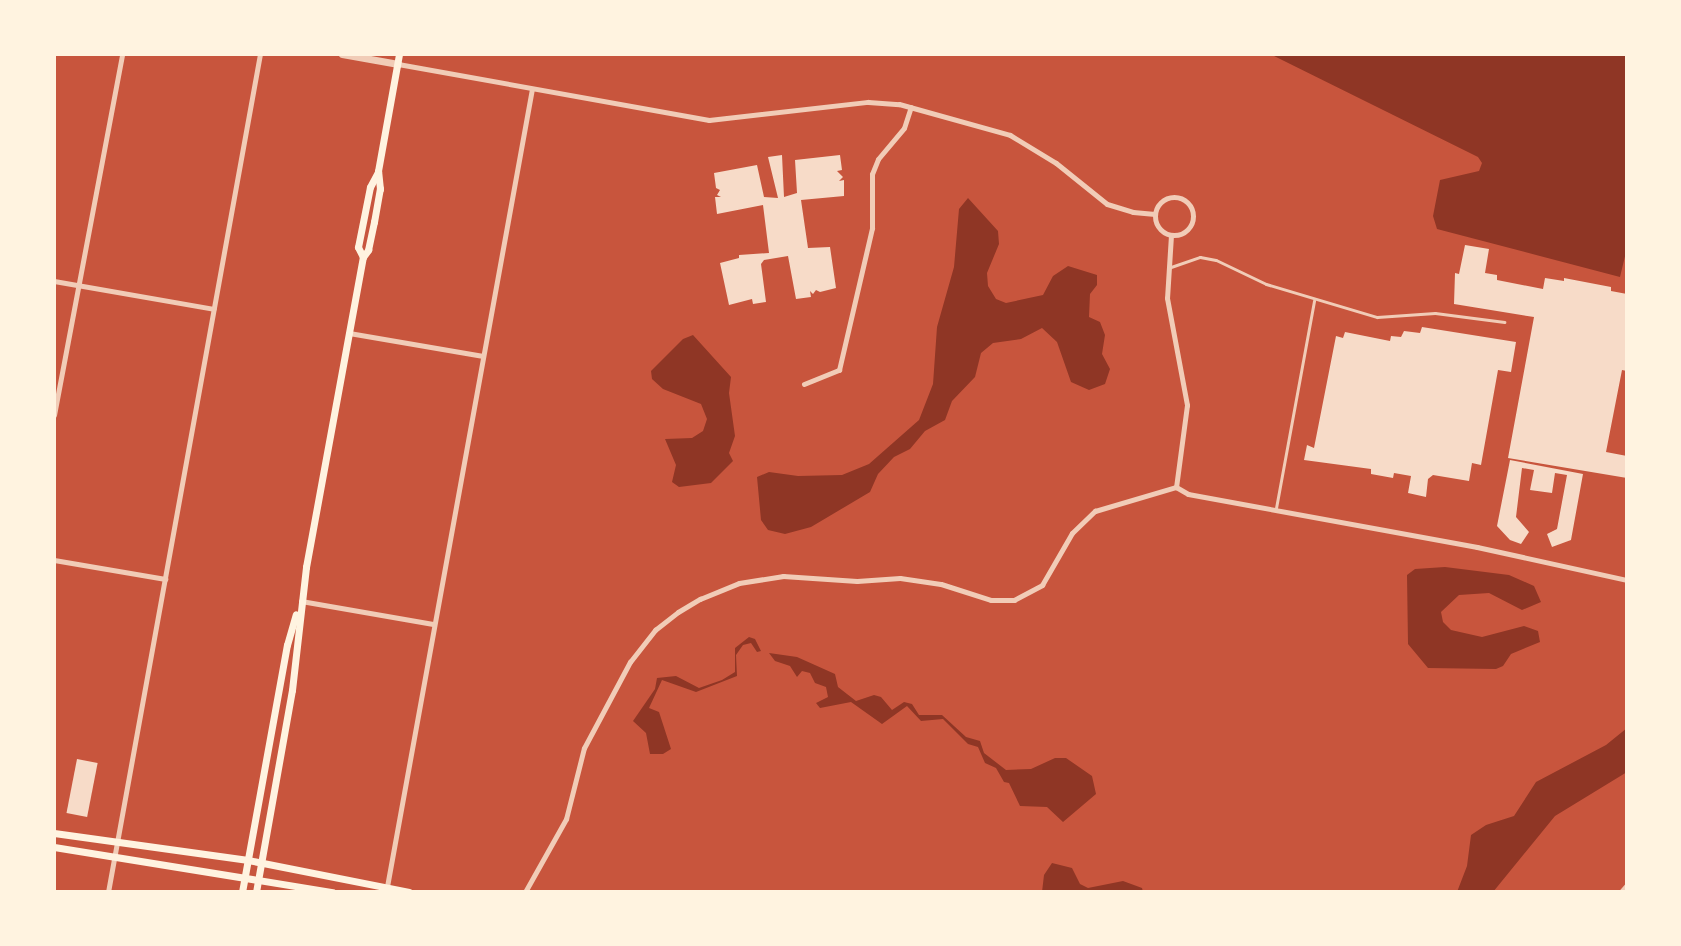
<!DOCTYPE html>
<style>
body{margin:0}
#map{position:relative;width:1681px;height:946px;overflow:hidden;background:#c8553d;font-family:Inter,sans-serif}
div>[style]{position:absolute}
.water>*{inset:0;background:#8f3625}
.building>*{inset:0;background:#f7dbc8;transform-origin:0 0}
.service>*{height:3px;margin:-1.5px;padding:0 1.5px;transform-origin:1.5px;border-radius:1.5px;background:#f1ccb7}
.minor>*{height:5px;margin:-2.5px;padding:0 2.5px;transform-origin:2.5px;border-radius:2.5px;background:#f1ccb7}
.minor>.ring{margin:-2.5px;padding:0;box-sizing:content-box;background:none;border:5px solid #f1ccb7;border-radius:50%}
.tertiary>*{height:7px;margin:-3.5px;padding:0 3.5px;transform-origin:3.5px;border-radius:3.5px;background:#f1ccb7}
.secondary>*{height:7px;margin:-3.5px;padding:0 3.5px;transform-origin:3.5px;border-radius:3.5px;background:#fff3e0}
span{translate:-50% -50%;white-space:nowrap;text-align:center;line-height:1.15;-webkit-text-stroke:7px #fff3e0;paint-order:stroke}
.frame{position:absolute;inset:0;border:56px solid #fff3e0;pointer-events:none}
</style>
<div id="map">
<div class="water">
<i style="clip-path:polygon(1270px 54px,1627px 54px,1627px 248px,1620px 277px,1437px 229px,1433px 216px,1440px 180px,1479px 171px,1482px 163px,1478px 157px)"></i>
<i style="clip-path:polygon(968px 198px,998px 231px,999px 244px,987px 273px,988px 286px,996px 299px,1006px 303px,1043px 295px,1053px 276px,1068px 266px,1097px 275px,1097px 285px,1090px 294px,1089px 317px,1100px 322px,1105px 335px,1102px 354px,1110px 369px,1105px 384px,1089px 390px,1071px 382px,1057px 342px,1042px 328px,1021px 339px,993px 343px,981px 353px,975px 377px,952px 401px,945px 420px,925px 431px,910px 449px,894px 457px,878px 474px,870px 492px,811px 527px,785px 534px,768px 530px,761px 520px,757px 477px,769px 472px,798px 476px,842px 475px,869px 464px,919px 420px,933px 384px,937px 327px,954px 267px,959px 209px)"></i>
<i style="clip-path:polygon(693px 335px,731px 377px,729px 393px,735px 436px,729px 453px,733px 461px,711px 483px,679px 487px,672px 482px,676px 465px,665px 439px,692px 438px,703px 431px,707px 419px,701px 404px,663px 389px,652px 379px,651px 371px,683px 339px)"></i>
<i style="clip-path:polygon(1445px 567px,1509px 575px,1534px 586px,1541px 602px,1522px 610px,1489px 593px,1459px 595px,1441px 612px,1443px 622px,1451px 630px,1482px 637px,1524px 626px,1538px 631px,1540px 642px,1511px 654px,1503px 666px,1496px 669px,1428px 668px,1408px 644px,1407px 575px,1415px 569px)"></i>
<i style="clip-path:polygon(749px 637px,755px 639px,761px 651px,757px 652px,751px 643px,743px 645px,736px 655px,737px 676px,696px 692px,662px 680px,649px 708px,659px 712px,671px 749px,663px 754px,650px 754px,646px 733px,633px 721px,655px 689px,657px 678px,676px 676px,699px 688px,722px 680px,735px 672px,735px 648px)"></i>
<i style="clip-path:polygon(769px 653px,797px 657px,835px 674px,838px 687px,856px 701px,874px 695px,881px 697px,892px 710px,904px 702px,912px 704px,919px 715px,942px 715px,966px 737px,980px 741px,984px 753px,1006px 770px,1031px 769px,1055px 758px,1066px 758px,1092px 776px,1096px 794px,1063px 822px,1047px 807px,1020px 806px,1009px 783px,1004px 782px,996px 768px,985px 763px,978px 747px,968px 744px,943px 719px,921px 721px,907px 706px,882px 724px,851px 702px,820px 708px,816px 703px,828px 697px,826px 687px,815px 683px,810px 673px,802px 671px,797px 677px,790px 666px,775px 661px)"></i>
<i style="clip-path:polygon(1627px 728px,1627px 772px,1555px 816px,1493px 892px,1457px 892px,1467px 866px,1471px 835px,1486px 825px,1514px 816px,1536px 782px,1606px 745px)"></i>
<i style="clip-path:polygon(1052px 863px,1072px 868px,1080px 884px,1088px 888px,1123px 881px,1142px 888px,1143px 892px,1042px 892px,1044px 875px)"></i>
</div>
<div class="building">
<i style="clip-path:polygon(782px 155px,784px 197px,797px 193px,795px 160px,840px 155px,842px 170px,837px 171px,843px 177px,839px 181px,844px 180px,844px 196px,801px 200px,808px 248px,830px 247px,836px 288px,820px 292px,816px 290px,813px 294px,810px 291px,811px 297px,796px 299px,788px 256px,764px 260px,761px 264px,766px 302px,753px 304px,752px 299px,729px 305px,720px 263px,739px 258px,739px 255px,769px 253px,763px 205px,717px 214px,715px 197px,721px 197px,717px 195px,720px 190px,716px 188px,714px 173px,757px 165px,764px 197px,778px 198px,768px 157px)"></i>
<i style="clip-path:polygon(1465px 245px,1489px 249px,1485px 273px,1497px 275px,1497px 280px,1543px 289px,1545px 278px,1564px 281px,1564px 278px,1611px 287px,1611px 291px,1627px 294px,1627px 371px,1622px 370px,1606px 452px,1627px 456px,1627px 478px,1508px 458px,1534px 317px,1454px 304px,1455px 273px,1459px 274px)"></i>
<i style="clip-path:polygon(1422px 327px,1516px 342px,1511px 372px,1498px 370px,1481px 465px,1472px 463px,1469px 481px,1433px 475px,1428px 479px,1426px 497px,1408px 493px,1411px 476px,1394px 473px,1393px 478px,1371px 474px,1371px 469px,1304px 460px,1307px 445px,1314px 448px,1336px 336px,1343px 338px,1345px 332px,1390px 341px,1391px 336px,1401px 337px,1404px 331px,1420px 333px)"></i>
<i style="clip-path:polygon(1510px 460px,1583px 474px,1571px 540px,1552px 547px,1547px 534px,1557px 529px,1567px 475px,1555px 473px,1552px 493px,1530px 490px,1534px 470px,1522px 468px,1516px 517px,1529px 532px,1521px 544px,1510px 540px,1497px 526px)"></i>
<i style="left:77px;top:759px;width:21px;height:55px;rotate:11deg"></i>
</div>
<div class="service">
<i style="left:1168px;top:268px;width:34px;rotate:-19deg"></i>
<i style="left:1200px;top:257px;width:16px;rotate:11deg"></i>
<i style="left:1216px;top:260px;width:55px;rotate:25.6deg"></i>
<i style="left:1266px;top:284px;width:116px;rotate:16.6deg"></i>
<i style="left:1377px;top:317px;width:58px;rotate:-3.9deg"></i>
<i style="left:1435px;top:313px;width:70px;rotate:7.4deg"></i>
<i style="left:1276px;top:508px;width:211px;rotate:-79.6deg"></i>
</div>
<div class="minor">
<i style="left:398px;top:64px;width:316px;rotate:10.2deg"></i>
<i style="left:709px;top:120px;width:160px;rotate:-6.5deg"></i>
<i style="left:868px;top:102px;width:31px;rotate:4deg"></i>
<i style="left:899px;top:104px;width:115px;rotate:15.6deg"></i>
<i style="left:1010px;top:135px;width:54px;rotate:31.3deg"></i>
<i style="left:1056px;top:163px;width:65px;rotate:38.8deg"></i>
<i style="left:1107px;top:204px;width:27px;rotate:17deg"></i>
<i style="left:1133px;top:212px;width:22px;rotate:5deg"></i>
<i class="ring" style="left:1155px;top:197px;width:33px;height:33px"></i>
<i style="left:1171px;top:235px;width:63px;rotate:93.6deg"></i>
<i style="left:1167px;top:298px;width:109px;rotate:79.4deg"></i>
<i style="left:1187px;top:405px;width:83px;rotate:97.6deg"></i>
<i style="left:54px;top:281px;width:162px;rotate:9.9deg"></i>
<i style="left:349px;top:333px;width:136px;rotate:9.7deg"></i>
<i style="left:804px;top:384px;width:38px;rotate:-22deg"></i>
<i style="left:839px;top:370px;width:146px;rotate:-76.9deg"></i>
<i style="left:872px;top:228px;width:54px;rotate:-90deg"></i>
<i style="left:872px;top:174px;width:16px;rotate:-68deg"></i>
<i style="left:878px;top:159px;width:40px;rotate:-50deg"></i>
<i style="left:904px;top:128px;width:22px;rotate:-72deg"></i>
<i style="left:54px;top:415px;width:367px;rotate:-79.3deg"></i>
<i style="left:54px;top:560px;width:113px;rotate:9.7deg"></i>
<i style="left:301px;top:601px;width:134px;rotate:9.9deg"></i>
<i style="left:108px;top:892px;width:852px;rotate:-79.72deg"></i>
<i style="left:386px;top:892px;width:816px;rotate:-79.7deg"></i>
<i style="left:525px;top:892px;width:84px;rotate:-60.7deg"></i>
<i style="left:566px;top:819px;width:73px;rotate:-75.8deg"></i>
<i style="left:584px;top:748px;width:98px;rotate:-61.9deg"></i>
<i style="left:630px;top:662px;width:41px;rotate:-52deg"></i>
<i style="left:655px;top:630px;width:29px;rotate:-38deg"></i>
<i style="left:678px;top:612px;width:26px;rotate:-31deg"></i>
<i style="left:700px;top:599px;width:42px;rotate:-22.3deg"></i>
<i style="left:739px;top:583px;width:45px;rotate:-9deg"></i>
<i style="left:783px;top:576px;width:74px;rotate:3.9deg"></i>
<i style="left:857px;top:581px;width:43px;rotate:-4deg"></i>
<i style="left:900px;top:578px;width:41px;rotate:8.3deg"></i>
<i style="left:941px;top:584px;width:52px;rotate:17.7deg"></i>
<i style="left:991px;top:600px;width:23px"></i>
<i style="left:1014px;top:600px;width:32px;rotate:-28deg"></i>
<i style="left:1042px;top:585px;width:60px;rotate:-60deg"></i>
<i style="left:1072px;top:533px;width:32px;rotate:-44deg"></i>
<i style="left:1095px;top:511px;width:84px;rotate:-16.5deg"></i>
<i style="left:1176px;top:487px;width:14px;rotate:30deg"></i>
<i style="left:1188px;top:494px;width:294px;rotate:10.4deg"></i>
<i style="left:1477px;top:547px;width:154px;rotate:12.4deg"></i>
<i style="left:1621px;top:892px;width:9px;rotate:-49deg"></i>
</div>
<div class="tertiary">
<i style="left:342px;top:54px;width:57px;rotate:10.1deg"></i>
</div>
<div class="secondary">
<i style="left:363px;top:257px;width:11px;rotate:-117deg"></i>
<i style="left:358px;top:247px;width:61px;rotate:-78.7deg"></i>
<i style="left:370px;top:187px;width:17px;rotate:-62deg"></i>
<i style="left:54px;top:833px;width:196px;rotate:7.9deg"></i>
<i style="left:248px;top:860px;width:164px;rotate:11.2deg"></i>
<i style="left:54px;top:847px;width:282px;rotate:9.2deg"></i>
<i style="left:242px;top:892px;width:251px;rotate:-79.7deg"></i>
<i style="left:287px;top:645px;width:32px;rotate:-74deg"></i>
<i style="left:256px;top:892px;width:205px;rotate:-79.9deg"></i>
<i style="left:292px;top:690px;width:124px;rotate:-83.5deg"></i>
<i style="left:306px;top:567px;width:315px;rotate:-79.6deg"></i>
<i style="left:363px;top:257px;width:9px;rotate:-54deg"></i>
<i style="left:368px;top:250px;width:29px;rotate:-78deg"></i>
<i style="left:374px;top:222px;width:34px;rotate:-80deg"></i>
<i style="left:380px;top:189px;width:18px;rotate:-96deg"></i>
<i style="left:378px;top:171px;width:119px;rotate:-79.8deg"></i>
</div>
<div class="frame"></div>
</div>
